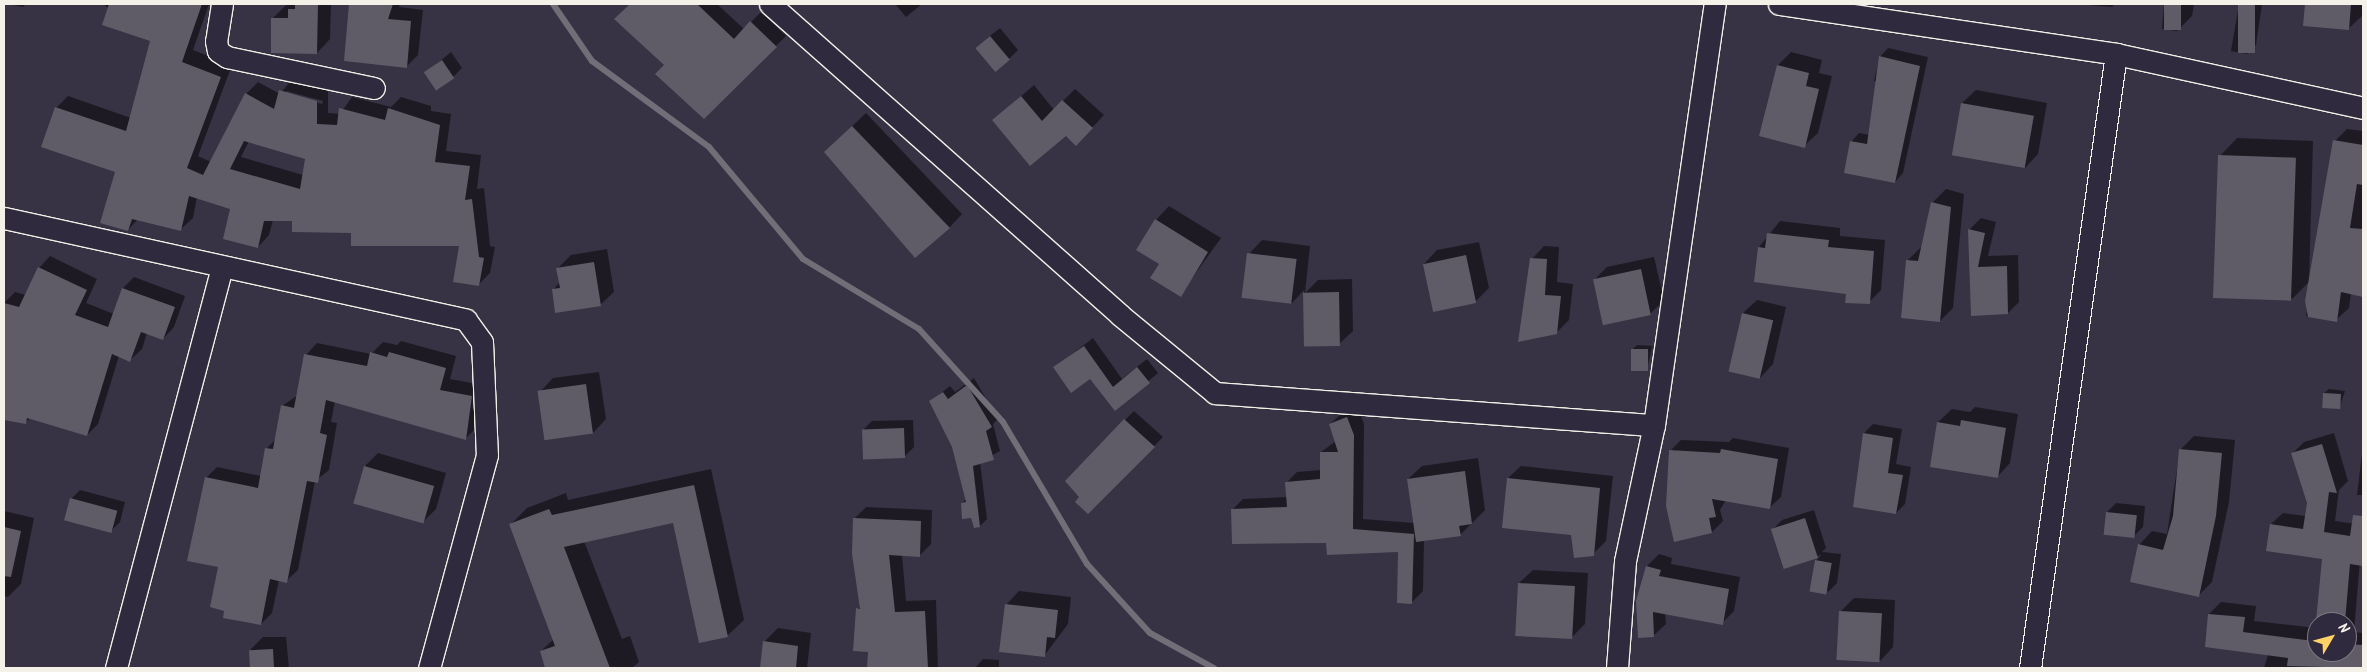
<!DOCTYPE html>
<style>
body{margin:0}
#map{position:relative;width:2367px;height:672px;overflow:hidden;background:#373244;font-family:Kalam,sans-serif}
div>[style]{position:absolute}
.shadow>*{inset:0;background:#0007}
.stream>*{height:6px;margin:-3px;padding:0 3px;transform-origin:3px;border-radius:3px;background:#726e77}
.building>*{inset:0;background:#5f5c67;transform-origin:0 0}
.roads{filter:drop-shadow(1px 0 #f4f1e8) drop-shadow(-1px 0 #f4f1e8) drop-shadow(0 1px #f4f1e8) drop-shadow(0 -1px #f4f1e8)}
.street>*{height:21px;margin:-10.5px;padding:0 10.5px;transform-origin:10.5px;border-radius:10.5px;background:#2f2a3d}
span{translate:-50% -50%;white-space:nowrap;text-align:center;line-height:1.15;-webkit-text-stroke:5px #2f2a3d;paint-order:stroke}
.frame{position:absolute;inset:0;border:5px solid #f4f1e8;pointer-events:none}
.north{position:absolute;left:2307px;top:612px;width:50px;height:50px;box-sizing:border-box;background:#2f2a3d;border:1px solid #7e7a81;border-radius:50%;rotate:53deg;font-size:14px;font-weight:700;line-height:20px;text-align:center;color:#f4f1e8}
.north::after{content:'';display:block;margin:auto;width:18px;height:22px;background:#ffd166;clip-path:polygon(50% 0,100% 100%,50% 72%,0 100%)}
</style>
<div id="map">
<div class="shadow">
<i style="clip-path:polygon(8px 4px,26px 4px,23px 7px)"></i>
<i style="clip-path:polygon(evenodd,103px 4px,209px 4px,193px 50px,232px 65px,198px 156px,211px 162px,246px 94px,258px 82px,280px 94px,292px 79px,328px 89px,328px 113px,340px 114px,352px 97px,391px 107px,401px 97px,431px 106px,431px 111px,451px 114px,446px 151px,481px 155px,477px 189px,484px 188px,490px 246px,495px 247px,490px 273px,478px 285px,461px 245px,294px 220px,273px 220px,269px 235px,258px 247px,232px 208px,197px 197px,193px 218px,181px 229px,138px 219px,128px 230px,116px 172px,56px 108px,68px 96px,131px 118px,151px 40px,103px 4px,286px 91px,323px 101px,322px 104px,286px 94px,286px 91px,103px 4px,249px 141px,307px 158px,303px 175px,241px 157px,249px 141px)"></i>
<i style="clip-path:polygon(331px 4px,330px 39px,317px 53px,272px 19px,286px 5px)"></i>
<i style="clip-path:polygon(351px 4px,400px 4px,399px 7px,423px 10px,418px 55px,407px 66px,345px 60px)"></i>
<i style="clip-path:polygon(632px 4px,717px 4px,744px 29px,761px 12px,786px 36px,704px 118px,666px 65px,616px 19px)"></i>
<i style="clip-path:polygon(895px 4px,922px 4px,906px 17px)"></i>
<i style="clip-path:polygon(2076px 4px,2115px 4px,2112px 7px)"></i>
<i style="clip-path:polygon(2164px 4px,2194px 4px,2192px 16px,2177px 31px,2162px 29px)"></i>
<i style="clip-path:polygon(2239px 4px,2262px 4px,2256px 45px,2247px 54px,2231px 51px)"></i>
<i style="clip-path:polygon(2306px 4px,2363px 4px,2362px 16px,2348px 29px,2304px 24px)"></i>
<i style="clip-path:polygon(1000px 28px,1018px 50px,1009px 59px,986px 39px)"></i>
<i style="clip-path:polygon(1888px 48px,1928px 57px,1903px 173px,1895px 182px,1851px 142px,1859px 133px,1870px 135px,1878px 82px,1874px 81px,1880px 57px)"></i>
<i style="clip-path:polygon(451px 52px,462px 68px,453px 77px,426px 73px)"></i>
<i style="clip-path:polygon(1791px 52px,1822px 60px,1819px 73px,1832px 76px,1818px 133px,1804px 146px,1778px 65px)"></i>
<i style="clip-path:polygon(1034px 85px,1054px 110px,1075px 89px,1104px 115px,1088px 132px,1066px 134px,994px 120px)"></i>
<i style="clip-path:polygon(1976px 90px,2047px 103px,2038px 154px,2025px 168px,1962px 103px)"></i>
<i style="clip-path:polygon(866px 113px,962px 214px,949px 228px,825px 152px)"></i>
<i style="clip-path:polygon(2347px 129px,2363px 131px,2363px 296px,2351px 293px,2349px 308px,2336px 320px,2306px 316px,2335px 141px)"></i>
<i style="clip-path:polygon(2237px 138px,2313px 141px,2309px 282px,2292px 299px,2220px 156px)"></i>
<i style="clip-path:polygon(1946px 189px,1964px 194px,1953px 308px,1940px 321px,1908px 260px,1921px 247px,1932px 203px)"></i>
<i style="clip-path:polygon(1169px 206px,1221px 238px,1180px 295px,1160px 264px,1156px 220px)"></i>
<i style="clip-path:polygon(1981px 218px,1996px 222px,1988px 256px,2018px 255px,2019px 302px,2008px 313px,1972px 314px,1969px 230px)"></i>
<i style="clip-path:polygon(1780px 221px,1840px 228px,1840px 236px,1885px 240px,1881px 290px,1869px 302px,1759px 247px)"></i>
<i style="clip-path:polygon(1262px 240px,1310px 246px,1305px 293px,1318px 280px,1352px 279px,1353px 331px,1339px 344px,1305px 345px,1304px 290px,1292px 303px,1249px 254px)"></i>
<i style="clip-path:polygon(1479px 242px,1489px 288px,1475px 302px,1424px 264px,1437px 250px)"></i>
<i style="clip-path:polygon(1544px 246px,1559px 247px,1557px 282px,1573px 284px,1569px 320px,1556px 333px,1519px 341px,1532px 259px)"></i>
<i style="clip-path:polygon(607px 249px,614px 292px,600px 305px,553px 290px,560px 282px,558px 268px,571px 255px)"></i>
<i style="clip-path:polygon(50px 256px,97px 279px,86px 303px,114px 314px,123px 288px,134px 277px,185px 296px,174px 327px,163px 339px,147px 333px,142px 349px,130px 360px,119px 356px,98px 424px,87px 435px,30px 418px,25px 423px,4px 419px,4px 303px,15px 292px,26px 295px,39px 268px)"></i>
<i style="clip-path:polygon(1654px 257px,1664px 300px,1650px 314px,1594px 280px,1607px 267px)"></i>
<i style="clip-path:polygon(1757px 300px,1786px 307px,1773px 364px,1760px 378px,1743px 313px)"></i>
<i style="clip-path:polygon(1093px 338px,1122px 379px,1147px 359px,1158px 373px,1115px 409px,1090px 378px,1054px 368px)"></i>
<i style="clip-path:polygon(401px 341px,456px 356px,450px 379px,483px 385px,476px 428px,465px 439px,335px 401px,331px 422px,337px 423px,329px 470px,315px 481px,298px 570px,286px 581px,279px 580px,272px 613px,261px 624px,226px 610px,206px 478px,217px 467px,261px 476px,266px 449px,276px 439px,282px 406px,298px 395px,306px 355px,317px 343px,371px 354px,383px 342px,397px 345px)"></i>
<i style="clip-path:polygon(1637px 345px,1652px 346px,1647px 370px,1633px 349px)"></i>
<i style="clip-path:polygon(599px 372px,606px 419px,593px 433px,540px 392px,553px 378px)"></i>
<i style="clip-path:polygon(974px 378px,998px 419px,993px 424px,1000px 451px,980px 462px,987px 519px,980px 526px,962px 503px,967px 499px,953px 447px,931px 401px,950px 386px,955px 392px)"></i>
<i style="clip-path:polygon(2329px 389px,2345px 391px,2339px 409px,2324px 393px)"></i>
<i style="clip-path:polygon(1975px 407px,2018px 414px,2010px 463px,1997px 477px,1938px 422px,1952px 409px,1970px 412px)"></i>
<i style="clip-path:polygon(1358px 408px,1364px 424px,1363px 519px,1414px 523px,1408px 479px,1422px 466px,1478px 458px,1485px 510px,1460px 535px,1424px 540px,1423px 591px,1412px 602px,1400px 551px,1327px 542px,1232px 510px,1243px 499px,1287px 497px,1286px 483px,1297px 472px,1321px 470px,1321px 452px,1336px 441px,1330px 424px,1341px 414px)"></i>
<i style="clip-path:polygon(1134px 411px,1163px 437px,1088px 513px,1125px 420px)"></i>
<i style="clip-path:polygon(913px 420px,914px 447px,905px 456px,863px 430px,872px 421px)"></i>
<i style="clip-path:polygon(1873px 424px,1902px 429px,1896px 464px,1911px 467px,1905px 504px,1896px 513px,1864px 433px)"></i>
<i style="clip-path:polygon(evenodd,2334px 433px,2348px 481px,2339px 490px,2335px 521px,2363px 525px,2354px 632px,2363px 633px,2363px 668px,2264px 668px,2268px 655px,2209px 614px,2221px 602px,2256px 606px,2254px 621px,2316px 628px,2323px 558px,2271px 524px,2283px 513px,2306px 516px,2308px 503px,2293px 453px,2304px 442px,2334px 433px,2317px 622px,2347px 622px,2347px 652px,2317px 652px,2317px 622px)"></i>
<i style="clip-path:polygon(2194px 436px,2235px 440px,2229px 502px,2212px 582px,2199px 595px,2139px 545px,2152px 531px,2167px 534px,2180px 450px)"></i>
<i style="clip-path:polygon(1733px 438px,1789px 448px,1781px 497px,1769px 508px,1726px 500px,1720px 510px,1723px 521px,1712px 532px,1670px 451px,1681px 440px,1729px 442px)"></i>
<i style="clip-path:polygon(2363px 445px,2363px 495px,2357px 495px)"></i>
<i style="clip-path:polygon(378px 453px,446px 473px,436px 509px,423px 522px,365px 466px)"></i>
<i style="clip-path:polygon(1521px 466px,1613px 476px,1606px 541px,1593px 554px,1508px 478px)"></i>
<i style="clip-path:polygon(711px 469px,744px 620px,727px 636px,674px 522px,584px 541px,622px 639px,630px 636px,639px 662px,632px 668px,547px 668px,541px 651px,554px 639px,510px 525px,527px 508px,566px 493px,568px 500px)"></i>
<i style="clip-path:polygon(80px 490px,125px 502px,120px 522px,111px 531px,71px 499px)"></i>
<i style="clip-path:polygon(2116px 503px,2145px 506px,2143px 527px,2134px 536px,2107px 512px)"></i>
<i style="clip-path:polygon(866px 507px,932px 510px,931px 544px,919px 556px,902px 555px,906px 601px,936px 600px,938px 668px,868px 668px,870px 651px,858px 609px,861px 606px,854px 519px)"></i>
<i style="clip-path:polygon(1814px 510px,1826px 548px,1822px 552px,1841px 554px,1837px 583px,1828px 592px,1816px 561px,1821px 555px,1784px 566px,1773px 529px,1782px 520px)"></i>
<i style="clip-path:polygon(4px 511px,34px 518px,21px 584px,8px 597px,4px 596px)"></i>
<i style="clip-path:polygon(1659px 554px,1672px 558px,1671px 564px,1740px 577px,1734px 611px,1722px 623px,1665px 613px,1666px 624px,1653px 636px,1647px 566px)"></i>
<i style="clip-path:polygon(1533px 570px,1588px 573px,1585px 624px,1571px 638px,1519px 583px)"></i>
<i style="clip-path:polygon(1019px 591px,1071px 597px,1068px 624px,1044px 656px,1006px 605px)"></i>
<i style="clip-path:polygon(1854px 598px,1895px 600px,1893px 647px,1880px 661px,1840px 612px)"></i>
<i style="clip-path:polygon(778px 628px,811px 633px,807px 668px,761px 668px,764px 642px)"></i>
<i style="clip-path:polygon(263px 637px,286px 637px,289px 668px,250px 668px,250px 650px)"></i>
<i style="clip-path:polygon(983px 659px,999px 660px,999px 668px,975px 668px)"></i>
</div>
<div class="stream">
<i style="left:553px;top:4px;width:69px;rotate:55.6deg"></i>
<i style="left:592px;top:61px;width:145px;rotate:36.3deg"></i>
<i style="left:709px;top:147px;width:146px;rotate:50deg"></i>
<i style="left:803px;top:259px;width:135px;rotate:31.1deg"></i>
<i style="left:919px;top:329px;width:125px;rotate:47.9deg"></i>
<i style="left:1003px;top:422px;width:165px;rotate:59.4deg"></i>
<i style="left:1087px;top:564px;width:93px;rotate:47.6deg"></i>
<i style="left:1150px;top:633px;width:73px;rotate:28.7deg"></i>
</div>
<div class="building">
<i style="clip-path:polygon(evenodd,109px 4px,202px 4px,182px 62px,221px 77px,187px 168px,203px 175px,245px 93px,274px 109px,279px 90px,317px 101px,317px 124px,337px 125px,339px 108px,385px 120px,388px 108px,440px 125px,435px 162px,470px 166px,465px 200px,472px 199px,479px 257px,484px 258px,479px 286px,453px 282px,459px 246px,351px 246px,351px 233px,292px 232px,292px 221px,264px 221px,258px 248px,223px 239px,230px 209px,189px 196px,181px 231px,132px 219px,128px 231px,100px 223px,115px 172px,41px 147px,55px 107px,126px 131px,150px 41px,102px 25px,109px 4px,244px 141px,305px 159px,300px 189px,230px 169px,244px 141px)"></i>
<i style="clip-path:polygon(295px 4px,318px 4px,317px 54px,271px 53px,271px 18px,288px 18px,288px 9px,295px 9px)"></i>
<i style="clip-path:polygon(349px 4px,393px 4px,388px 19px,411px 21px,407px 68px,344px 61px)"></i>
<i style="clip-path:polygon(630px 4px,697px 4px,734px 39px,750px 21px,777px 47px,704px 119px,655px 74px,664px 65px,614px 19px)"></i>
<i style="left:2164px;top:4px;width:17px;height:26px"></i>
<i style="left:2238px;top:4px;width:17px;height:49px"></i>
<i style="clip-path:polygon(2305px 4px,2351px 4px,2349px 30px,2303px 26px)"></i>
<i style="left:990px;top:36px;width:31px;height:19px;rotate:50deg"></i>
<i style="clip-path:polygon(1879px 56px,1920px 66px,1895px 183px,1844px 173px,1850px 141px,1867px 144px)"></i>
<i style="left:442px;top:60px;width:22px;height:22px;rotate:56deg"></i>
<i style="clip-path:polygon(1777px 65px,1809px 73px,1806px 86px,1819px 89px,1805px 148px,1759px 136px)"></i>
<i style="clip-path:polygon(1021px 96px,1042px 121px,1062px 100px,1093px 128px,1076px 146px,1066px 136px,1030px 166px,992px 120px)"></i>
<i style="left:1961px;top:103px;width:74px;height:53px;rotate:10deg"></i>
<i style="clip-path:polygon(852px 126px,950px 228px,915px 258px,824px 152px)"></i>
<i style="clip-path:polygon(2333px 140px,2363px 145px,2363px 185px,2357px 184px,2350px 228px,2363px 229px,2363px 297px,2341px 292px,2337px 322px,2308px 317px,2305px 301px)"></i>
<i style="left:2218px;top:155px;width:78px;height:143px;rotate:2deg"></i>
<i style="clip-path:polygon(1931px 202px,1951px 207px,1940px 322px,1901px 318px,1906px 260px,1918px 261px)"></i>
<i style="clip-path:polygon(1155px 219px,1208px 252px,1181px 297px,1150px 278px,1159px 264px,1136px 250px)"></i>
<i style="clip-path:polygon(1968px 229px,1985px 233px,1978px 267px,2007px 266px,2008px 314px,1971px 316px)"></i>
<i style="clip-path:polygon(1767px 233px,1829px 240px,1828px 247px,1874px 251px,1870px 304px,1845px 303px,1846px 294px,1754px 282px,1758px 247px,1765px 248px)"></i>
<i style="left:1247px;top:253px;width:50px;height:45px;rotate:7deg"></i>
<i style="left:1466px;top:255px;width:49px;height:44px;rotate:78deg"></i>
<i style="clip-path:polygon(1530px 258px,1547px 259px,1545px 295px,1561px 296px,1557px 334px,1518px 342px)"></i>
<i style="clip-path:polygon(594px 262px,601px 306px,555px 313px,552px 289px,560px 288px,556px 268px)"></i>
<i style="clip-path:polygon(38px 267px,87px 290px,75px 315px,108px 327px,122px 288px,175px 307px,163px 340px,141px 332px,130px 362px,112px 354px,87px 436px,27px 418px,26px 424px,4px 420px,4px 303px,19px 307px)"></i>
<i style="left:1641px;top:269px;width:47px;height:49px;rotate:78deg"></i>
<i style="left:1339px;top:292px;width:54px;height:36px;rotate:89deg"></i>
<i style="left:1742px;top:313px;width:32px;height:60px;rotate:13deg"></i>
<i style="clip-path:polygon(1084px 346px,1113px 387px,1137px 367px,1150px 383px,1115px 411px,1090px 379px,1071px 393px,1053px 367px)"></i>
<i style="left:1631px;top:349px;width:17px;height:22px"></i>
<i style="clip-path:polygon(370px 352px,387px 357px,389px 352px,446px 368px,440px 390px,472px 396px,466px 440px,326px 400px,320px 433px,327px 435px,318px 483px,307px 481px,287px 583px,270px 579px,261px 625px,223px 618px,224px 611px,210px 607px,218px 567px,187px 561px,205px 477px,258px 488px,265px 448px,273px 449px,281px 405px,294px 408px,304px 354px,367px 366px)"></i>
<i style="left:586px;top:384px;width:50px;height:49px;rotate:82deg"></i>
<i style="clip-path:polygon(967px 385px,992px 427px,986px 431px,994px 460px,973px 466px,980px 527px,974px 528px,971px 518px,962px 519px,961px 503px,966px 502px,952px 447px,929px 401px,943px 392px,948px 399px)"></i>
<i style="left:2323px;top:393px;width:18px;height:15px;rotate:3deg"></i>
<i style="clip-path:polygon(1347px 417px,1354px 435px,1353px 529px,1414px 534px,1412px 604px,1397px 603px,1398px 552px,1327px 555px,1326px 543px,1232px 544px,1231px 509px,1287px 507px,1285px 482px,1320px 479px,1320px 452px,1338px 452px,1329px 424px)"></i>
<i style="clip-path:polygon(1124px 419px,1155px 447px,1088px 514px,1075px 502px,1079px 497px,1065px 481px)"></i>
<i style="clip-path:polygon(1961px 420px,2006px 428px,1998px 478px,1930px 467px,1937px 422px,1960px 426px)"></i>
<i style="left:904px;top:428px;width:30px;height:42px;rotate:88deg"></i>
<i style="clip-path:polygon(1863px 433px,1893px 438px,1888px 473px,1903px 475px,1896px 514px,1853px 507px)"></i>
<i style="clip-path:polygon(2322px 444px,2337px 493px,2329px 492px,2324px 532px,2350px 536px,2353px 515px,2363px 516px,2363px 566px,2350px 564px,2345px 622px,2317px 622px,2317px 652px,2347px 652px,2347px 644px,2363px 645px,2363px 668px,2287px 666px,2288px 658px,2205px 647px,2208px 614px,2245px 617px,2243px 632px,2314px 641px,2322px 559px,2266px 551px,2270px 524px,2303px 529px,2307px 503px,2291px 453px)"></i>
<i style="clip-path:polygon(1721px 449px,1778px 459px,1770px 509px,1712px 499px,1716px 517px,1709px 518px,1712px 533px,1674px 542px,1666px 506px,1669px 450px,1720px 453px)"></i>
<i style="clip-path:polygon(2179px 449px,2222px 453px,2216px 516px,2199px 597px,2130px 582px,2138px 544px,2163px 550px,2173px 516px)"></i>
<i style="left:364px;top:466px;width:73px;height:39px;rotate:16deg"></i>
<i style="clip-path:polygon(1465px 471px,1472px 524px,1459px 526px,1461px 536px,1416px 542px,1407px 479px)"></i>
<i style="clip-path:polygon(1507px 478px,1600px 488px,1594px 556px,1574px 558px,1571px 535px,1502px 528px)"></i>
<i style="clip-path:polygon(694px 485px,728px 637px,699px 643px,673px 523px,564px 547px,610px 668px,545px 668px,540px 651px,555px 646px,509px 524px,549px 509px,552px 515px)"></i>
<i style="left:70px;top:498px;width:49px;height:23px;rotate:15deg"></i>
<i style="left:2106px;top:512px;width:31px;height:23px;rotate:6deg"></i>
<i style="clip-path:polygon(853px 518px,921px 521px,920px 557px,889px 555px,895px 612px,925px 611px,928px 668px,867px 668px,868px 652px,853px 651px,856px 608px,860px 609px,852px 554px)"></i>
<i style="left:1805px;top:518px;width:42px;height:36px;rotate:72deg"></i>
<i style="clip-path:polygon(4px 527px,21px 531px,11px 577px,4px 576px)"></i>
<i style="left:1815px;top:560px;width:17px;height:32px;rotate:10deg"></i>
<i style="clip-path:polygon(1646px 566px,1661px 570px,1659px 576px,1729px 589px,1723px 625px,1653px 612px,1654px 637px,1638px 638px,1636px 601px)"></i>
<i style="left:1518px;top:583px;width:57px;height:53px;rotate:3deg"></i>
<i style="clip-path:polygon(1005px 604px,1058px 610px,1055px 638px,1047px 637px,1045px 657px,999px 652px)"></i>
<i style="left:1839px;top:611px;width:43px;height:49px;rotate:3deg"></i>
<i style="clip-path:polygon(763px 641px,798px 646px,796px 668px,760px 668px)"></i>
<i style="left:273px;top:649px;width:19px;height:24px;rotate:87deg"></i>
</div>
<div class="roads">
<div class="street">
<i style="left:222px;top:4px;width:37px;rotate:99deg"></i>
<i style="left:216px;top:41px;width:10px;rotate:79deg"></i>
<i style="left:218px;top:51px;width:11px;rotate:34deg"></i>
<i style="left:227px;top:57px;width:150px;rotate:11.9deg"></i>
<i style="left:770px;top:4px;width:468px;rotate:41.6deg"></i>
<i style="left:1120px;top:315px;width:123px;rotate:39.4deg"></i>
<i style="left:1215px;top:393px;width:440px;rotate:4.2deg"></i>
<i style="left:1779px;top:4px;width:341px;rotate:8.4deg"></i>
<i style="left:2116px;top:54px;width:253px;rotate:12.3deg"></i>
<i style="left:4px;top:218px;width:473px;rotate:12.4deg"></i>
<i style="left:466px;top:320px;width:27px;rotate:54deg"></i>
<i style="left:482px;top:342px;width:113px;rotate:87.5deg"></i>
<i style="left:487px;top:455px;width:221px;rotate:105.2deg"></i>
<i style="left:116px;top:668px;width:415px;rotate:-75.2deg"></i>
<i style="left:1617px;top:668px;width:107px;rotate:-85.7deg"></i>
<i style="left:1625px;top:561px;width:139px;rotate:-78deg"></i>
<i style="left:1654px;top:425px;width:425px;rotate:-81.8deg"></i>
<i style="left:2030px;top:668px;width:620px;rotate:-82.03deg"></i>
</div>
</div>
<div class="frame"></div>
<div class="north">N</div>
</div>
